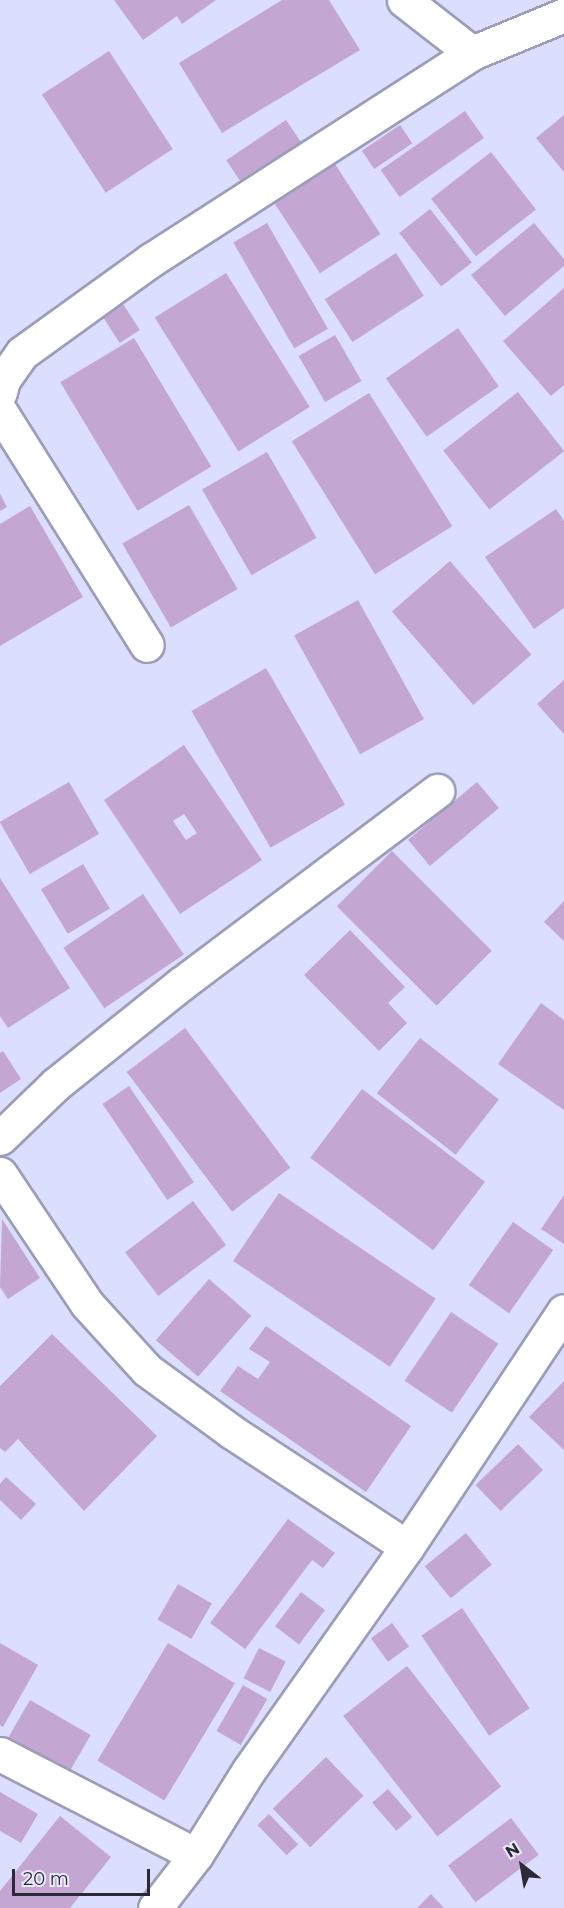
<!DOCTYPE html>
<style>
body{margin:0}
#map{position:relative;width:564px;height:1908px;overflow:hidden;background:#dbdefc;font-family:Montserrat,sans-serif}
div>[style]{position:absolute}
.building>*{inset:0;background:#c3a6d2;transform-origin:0 0}
.roads{filter:drop-shadow(2px 0 #9b9db9) drop-shadow(-2px 0 #9b9db9) drop-shadow(0 2px #9b9db9) drop-shadow(0 -2px #9b9db9)}
.minor>*{height:33px;margin:-16.5px;padding:0 16.5px;transform-origin:16.5px;border-radius:16.5px;background:#fff}
span{translate:-50% -50%;white-space:nowrap;text-align:center;line-height:1.15;-webkit-text-stroke:6px #eaecfe;paint-order:stroke}
.north{position:absolute;left:492px;top:1836px;width:60px;height:60px;-webkit-text-stroke:4px #eaecfe;paint-order:stroke;rotate:329deg;font-size:16px;font-weight:700;line-height:24px;text-align:center;color:#2a2a36}
.north::after{content:'';display:block;margin:auto;width:21px;height:27px;background:#2a2a36;clip-path:polygon(50% 0,100% 100%,50% 72%,0 100%)}
.scale{position:absolute;left:12px;top:1869px;width:138px;height:27px;box-sizing:border-box;border:3px solid #2a2a36;border-top:0;padding-left:8px;font-size:18px;line-height:21px;white-space:nowrap;color:#2a2a36;-webkit-text-stroke:4px #eaecfe;paint-order:stroke}
</style>
<div id="map">
<div class="building">
<i style="clip-path:polygon(114px 0,216px 0,182px 24px,177px 16px,143px 40px)"></i>
<i style="clip-path:polygon(282px 0,329px 0,360px 50px,222px 133px,179px 63px)"></i>
<i style="left:109px;top:51px;width:117px;height:80px;rotate:57deg"></i>
<i style="left:465px;top:111px;width:33px;height:103px;rotate:55deg"></i>
<i style="clip-path:polygon(564px 115px,564px 172px,536px 138px)"></i>
<i style="left:286px;top:120px;width:30px;height:72px;rotate:56deg"></i>
<i style="left:400px;top:125px;width:22px;height:46px;rotate:56deg"></i>
<i style="left:491px;top:152px;width:73px;height:76px;rotate:52deg"></i>
<i style="left:333px;top:161px;width:87px;height:72px;rotate:57deg"></i>
<i style="left:430px;top:209px;width:68px;height:39px;rotate:52deg"></i>
<i style="left:267px;top:223px;width:122px;height:39px;rotate:60deg"></i>
<i style="clip-path:polygon(534px 223px,564px 259px,564px 266px,505px 316px,471px 275px)"></i>
<i style="left:396px;top:253px;width:51px;height:85px;rotate:57deg"></i>
<i style="left:226px;top:273px;width:158px;height:84px;rotate:58deg"></i>
<i style="clip-path:polygon(564px 288px,564px 385px,551px 396px,503px 341px)"></i>
<i style="left:123px;top:304px;width:31px;height:24px;rotate:57deg"></i>
<i style="left:458px;top:328px;width:71px;height:88px;rotate:55deg"></i>
<i style="left:335px;top:335px;width:53px;height:42px;rotate:60deg"></i>
<i style="left:134px;top:338px;width:150px;height:86px;rotate:59deg"></i>
<i style="left:518px;top:392px;width:75px;height:95px;rotate:52deg"></i>
<i style="left:369px;top:393px;width:157px;height:91px;rotate:58deg"></i>
<i style="left:267px;top:452px;width:99px;height:75px;rotate:60deg"></i>
<i style="clip-path:polygon(0 494px,7px 507px,0 511px)"></i>
<i style="left:189px;top:505px;width:97px;height:77px;rotate:60deg"></i>
<i style="clip-path:polygon(30px 506px,83px 597px,0 646px,0 524px)"></i>
<i style="clip-path:polygon(556px 509px,564px 521px,564px 608px,534px 629px,485px 557px)"></i>
<i style="left:450px;top:561px;width:124px;height:77px;rotate:49deg"></i>
<i style="left:358px;top:600px;width:136px;height:73px;rotate:61deg"></i>
<i style="left:266px;top:668px;width:158px;height:86px;rotate:60deg"></i>
<i style="clip-path:polygon(564px 680px,564px 734px,537px 704px)"></i>
<i style="clip-path:polygon(evenodd,184px 745px,262px 860px,180px 914px,104px 800px,184px 745px,184px 814px,197px 833px,186px 840px,173px 821px,184px 814px)"></i>
<i style="left:69px;top:782px;width:60px;height:80px;rotate:60deg"></i>
<i style="left:477px;top:782px;width:34px;height:90px;rotate:50deg"></i>
<i style="left:392px;top:851px;width:141px;height:78px;rotate:45deg"></i>
<i style="left:83px;top:864px;width:52px;height:49px;rotate:59deg"></i>
<i style="clip-path:polygon(0 878px,70px 988px,8px 1028px,0 1016px)"></i>
<i style="left:143px;top:894px;width:73px;height:96px;rotate:56deg"></i>
<i style="clip-path:polygon(564px 901px,564px 941px,544px 922px)"></i>
<i style="clip-path:polygon(350px 930px,405px 987px,388px 1003px,407px 1023px,379px 1051px,304px 975px)"></i>
<i style="clip-path:polygon(541px 1003px,564px 1020px,564px 1110px,498px 1064px)"></i>
<i style="left:185px;top:1028px;width:175px;height:73px;rotate:53deg"></i>
<i style="left:420px;top:1038px;width:100px;height:70px;rotate:38deg"></i>
<i style="clip-path:polygon(3px 1051px,21px 1079px,0 1093px,0 1053px)"></i>
<i style="left:129px;top:1086px;width:116px;height:32px;rotate:56deg"></i>
<i style="left:362px;top:1089px;width:154px;height:86px;rotate:37deg"></i>
<i style="left:279px;top:1193px;width:189px;height:82px;rotate:34deg"></i>
<i style="clip-path:polygon(564px 1195px,564px 1244px,541px 1229px)"></i>
<i style="left:193px;top:1201px;width:55px;height:85px;rotate:53deg"></i>
<i style="clip-path:polygon(2px 1219px,40px 1278px,8px 1299px,0 1287px)"></i>
<i style="left:513px;top:1222px;width:49px;height:77px;rotate:35deg"></i>
<i style="left:209px;top:1279px;width:56px;height:81px;rotate:41deg"></i>
<i style="left:451px;top:1312px;width:57px;height:83px;rotate:34deg"></i>
<i style="clip-path:polygon(266px 1326px,411px 1426px,366px 1492px,220px 1391px,238px 1366px,258px 1379px,270px 1362px,249px 1349px)"></i>
<i style="clip-path:polygon(52px 1334px,157px 1436px,84px 1511px,18px 1439px,5px 1452px,0 1448px,0 1386px)"></i>
<i style="clip-path:polygon(564px 1381px,564px 1450px,529px 1417px)"></i>
<i style="left:518px;top:1444px;width:36px;height:59px;rotate:46deg"></i>
<i style="clip-path:polygon(6px 1477px,36px 1504px,21px 1520px,0 1500px,0 1484px)"></i>
<i style="clip-path:polygon(288px 1519px,335px 1553px,323px 1568px,312px 1560px,245px 1649px,210px 1623px)"></i>
<i style="left:466px;top:1533px;width:41px;height:53px;rotate:51deg"></i>
<i style="left:178px;top:1584px;width:39px;height:41px;rotate:30deg"></i>
<i style="left:301px;top:1592px;width:30px;height:43px;rotate:37deg"></i>
<i style="left:462px;top:1608px;width:121px;height:49px;rotate:56deg"></i>
<i style="left:392px;top:1623px;width:29px;height:26px;rotate:54deg"></i>
<i style="clip-path:polygon(0 1643px,38px 1665px,3px 1727px,0 1725px)"></i>
<i style="left:168px;top:1643px;width:78px;height:137px;rotate:31deg"></i>
<i style="left:259px;top:1648px;width:30px;height:34px;rotate:27deg"></i>
<i style="left:407px;top:1666px;width:153px;height:81px;rotate:52deg"></i>
<i style="left:243px;top:1685px;width:28px;height:53px;rotate:30deg"></i>
<i style="left:30px;top:1700px;width:70px;height:44px;rotate:30deg"></i>
<i style="left:326px;top:1757px;width:54px;height:74px;rotate:46deg"></i>
<i style="left:388px;top:1789px;width:37px;height:21px;rotate:49deg"></i>
<i style="clip-path:polygon(0 1792px,38px 1814px,21px 1843px,0 1831px)"></i>
<i style="left:269px;top:1814px;width:42px;height:16px;rotate:46deg"></i>
<i style="clip-path:polygon(60px 1816px,111px 1857px,70px 1908px,0 1908px,0 1891px)"></i>
<i style="left:511px;top:1818px;width:46px;height:79px;rotate:53deg"></i>
<i style="clip-path:polygon(431px 1894px,444px 1908px,417px 1908px)"></i>
</div>
<div class="roads">
<div class="minor">
<i style="left:404px;top:0;width:86px;rotate:37.9deg"></i>
<i style="left:0;top:392px;width:12px;rotate:-76deg"></i>
<i style="left:3px;top:380px;width:33px;rotate:-55deg"></i>
<i style="left:22px;top:353px;width:159px;rotate:-35.8deg"></i>
<i style="left:151px;top:260px;width:382px;rotate:-32.8deg"></i>
<i style="left:472px;top:53px;width:100px;rotate:-22.4deg"></i>
<i style="left:0;top:411px;width:276px;rotate:57.9deg"></i>
<i style="left:0;top:1138px;width:78px;rotate:-44deg"></i>
<i style="left:56px;top:1084px;width:160px;rotate:-38.7deg"></i>
<i style="left:181px;top:984px;width:321px;rotate:-37deg"></i>
<i style="left:0;top:1174px;width:156px;rotate:56.2deg"></i>
<i style="left:87px;top:1304px;width:89px;rotate:47.7deg"></i>
<i style="left:147px;top:1370px;width:105px;rotate:36.1deg"></i>
<i style="left:232px;top:1432px;width:209px;rotate:33.3deg"></i>
<i style="left:0;top:1754px;width:220px;rotate:27.3deg"></i>
<i style="left:155px;top:1908px;width:67px;rotate:-52.3deg"></i>
<i style="left:196px;top:1855px;width:100px;rotate:-58.1deg"></i>
<i style="left:249px;top:1770px;width:273px;rotate:-54.7deg"></i>
<i style="left:407px;top:1547px;width:283px;rotate:-56.4deg"></i>
</div>
</div>
<div class="north">N</div>
<div class="scale">20 m</div>
</div>
